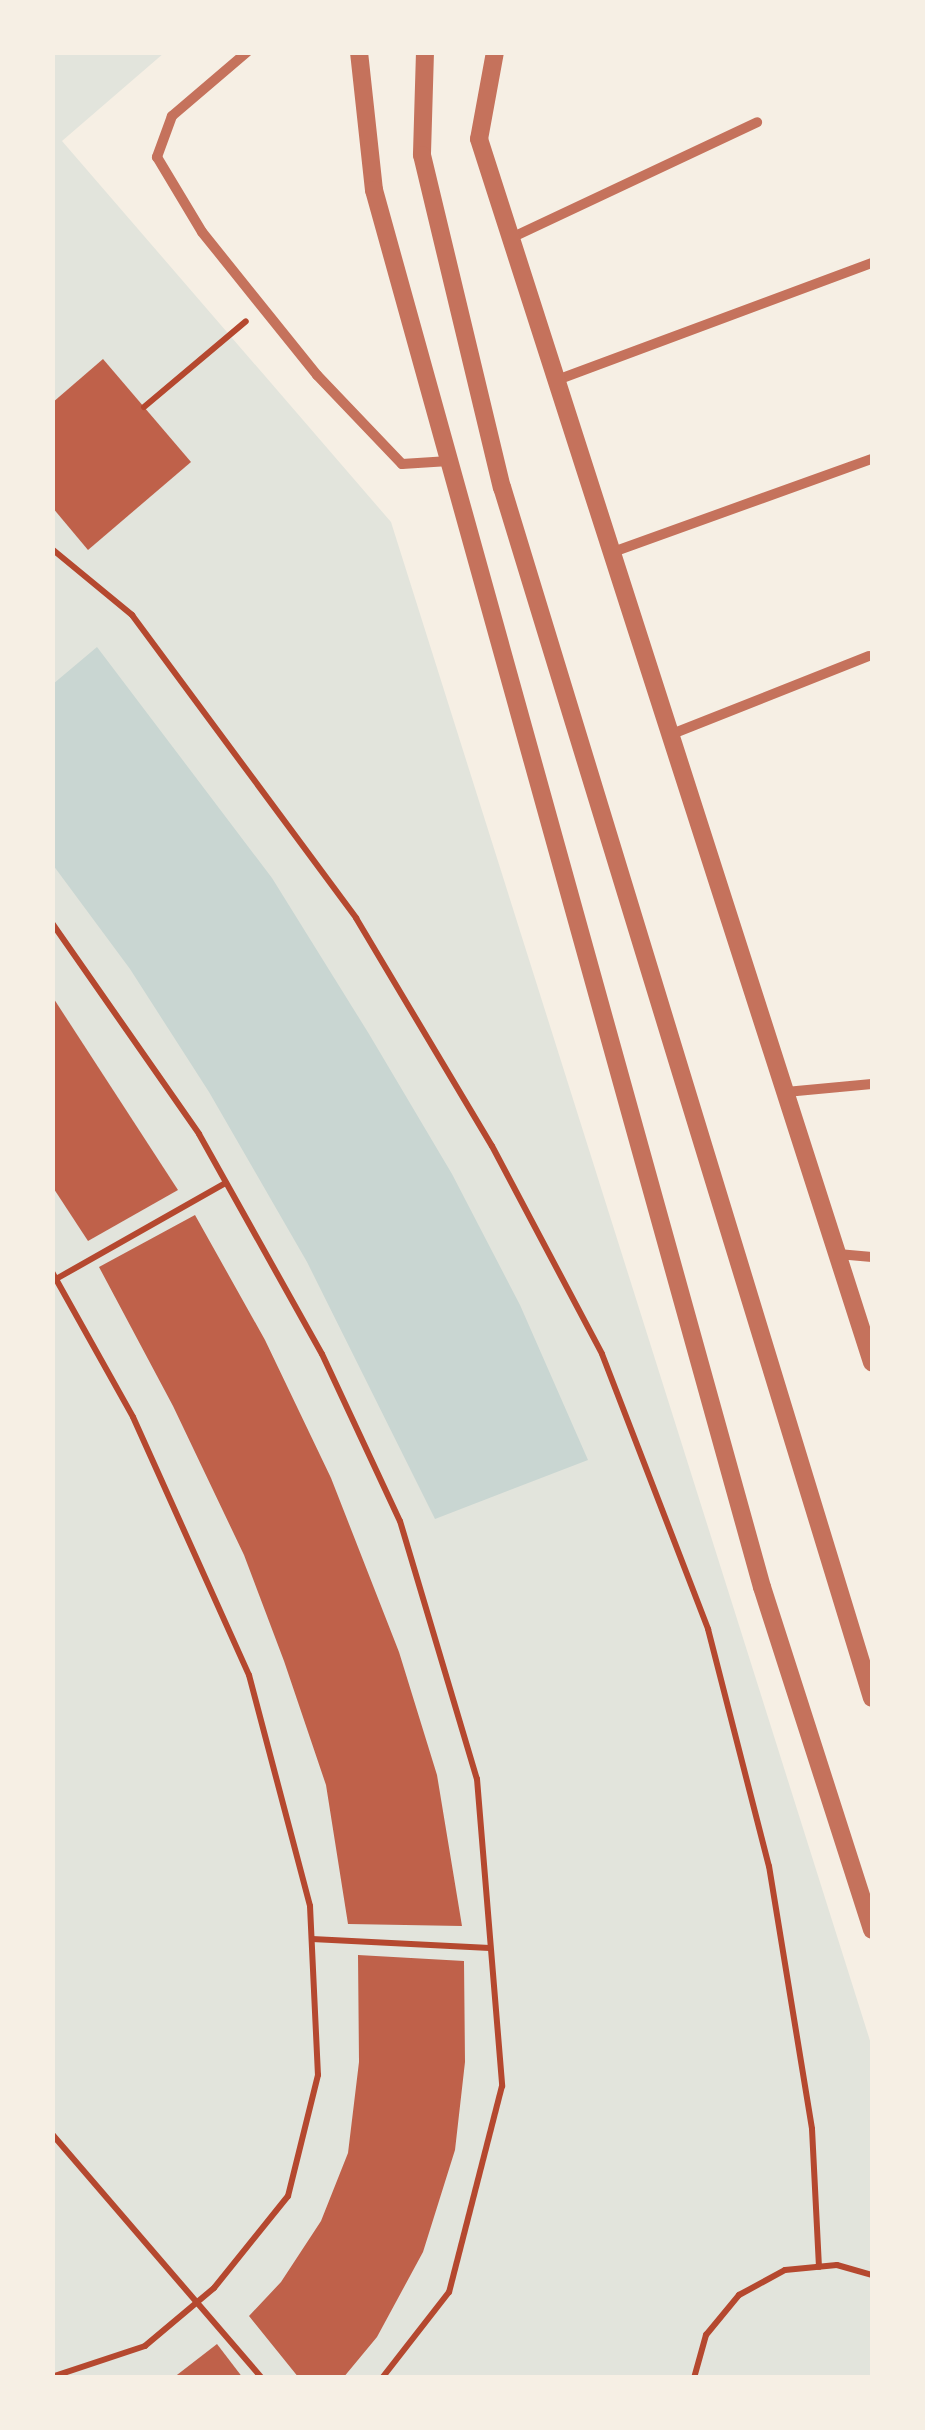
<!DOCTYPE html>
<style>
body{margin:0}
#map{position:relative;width:925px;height:2430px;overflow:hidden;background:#f6efe4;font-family:"Open Sans",sans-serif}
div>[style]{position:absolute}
.green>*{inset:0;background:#e2e4dc}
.water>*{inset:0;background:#c9d6d2}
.building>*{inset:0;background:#bf614a}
.path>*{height:6px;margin:-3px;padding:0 3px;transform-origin:3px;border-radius:3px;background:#b5482f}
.minor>*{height:10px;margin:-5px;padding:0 5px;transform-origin:5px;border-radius:5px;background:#c5725c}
.tertiary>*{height:18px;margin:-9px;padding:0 9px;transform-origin:9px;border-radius:9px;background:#c5725c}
span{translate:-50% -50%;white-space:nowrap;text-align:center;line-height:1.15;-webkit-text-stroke:8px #f6efe4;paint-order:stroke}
.frame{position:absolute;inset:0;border:55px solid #f6efe4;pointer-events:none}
</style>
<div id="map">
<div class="green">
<i style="clip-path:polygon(52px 53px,164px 53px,62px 141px,391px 522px,872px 2047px,872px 2377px,53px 2377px)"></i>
</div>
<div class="water">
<i style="clip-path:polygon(97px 647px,272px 878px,369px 1034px,452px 1174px,520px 1305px,588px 1460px,435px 1519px,307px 1262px,209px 1092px,130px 969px,53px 865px,53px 684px)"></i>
</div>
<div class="building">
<i style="clip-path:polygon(103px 359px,191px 462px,88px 550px,52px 507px,52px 403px)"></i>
<i style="clip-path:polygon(52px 996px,178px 1190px,88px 1241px,52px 1186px)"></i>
<i style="clip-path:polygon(195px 1215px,265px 1340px,331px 1478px,399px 1652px,437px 1775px,462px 1926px,348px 1924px,326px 1785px,284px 1661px,244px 1555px,173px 1406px,99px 1267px)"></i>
<i style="clip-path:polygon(358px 1955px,464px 1961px,465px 2062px,455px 2150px,423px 2252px,377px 2337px,343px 2378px,299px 2378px,249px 2316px,281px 2282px,321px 2221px,348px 2153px,359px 2062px)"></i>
<i style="clip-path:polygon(217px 2344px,243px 2378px,173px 2378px)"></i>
</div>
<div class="path">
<i style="left:144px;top:407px;width:133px;rotate:-40.1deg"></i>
<i style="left:52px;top:549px;width:104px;rotate:39.5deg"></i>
<i style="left:132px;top:615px;width:377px;rotate:53.5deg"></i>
<i style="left:356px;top:918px;width:265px;rotate:59.2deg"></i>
<i style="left:492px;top:1146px;width:235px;rotate:62.1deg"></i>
<i style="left:602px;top:1354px;width:295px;rotate:68.9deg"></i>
<i style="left:708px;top:1629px;width:245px;rotate:75.6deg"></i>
<i style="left:769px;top:1866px;width:266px;rotate:80.7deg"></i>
<i style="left:812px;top:2129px;width:138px;rotate:87.1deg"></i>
<i style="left:52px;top:923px;width:257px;rotate:55.1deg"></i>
<i style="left:199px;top:1134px;width:252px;rotate:60.8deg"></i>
<i style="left:322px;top:1354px;width:184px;rotate:65deg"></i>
<i style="left:400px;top:1521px;width:269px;rotate:73.4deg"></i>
<i style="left:477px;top:1779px;width:308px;rotate:85.3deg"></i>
<i style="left:502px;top:2086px;width:213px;rotate:104.4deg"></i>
<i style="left:449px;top:2292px;width:109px;rotate:127.9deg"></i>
<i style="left:52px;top:1272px;width:166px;rotate:60.8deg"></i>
<i style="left:133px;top:1417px;width:283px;rotate:65.8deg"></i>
<i style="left:249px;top:1675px;width:239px;rotate:75.2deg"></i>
<i style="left:310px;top:1906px;width:169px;rotate:87.3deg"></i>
<i style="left:318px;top:2075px;width:125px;rotate:103.9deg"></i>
<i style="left:288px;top:2196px;width:118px;rotate:128.8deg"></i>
<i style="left:214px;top:2288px;width:90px;rotate:140deg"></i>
<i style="left:145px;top:2346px;width:98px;rotate:161.6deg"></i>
<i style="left:56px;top:1279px;width:195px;rotate:-29.5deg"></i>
<i style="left:312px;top:1939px;width:178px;rotate:2.9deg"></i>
<i style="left:52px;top:2134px;width:322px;rotate:49.3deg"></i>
<i style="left:694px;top:2378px;width:45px;rotate:-74.4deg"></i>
<i style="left:706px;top:2335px;width:52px;rotate:-50.5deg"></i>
<i style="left:739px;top:2295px;width:52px;rotate:-28.5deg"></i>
<i style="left:785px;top:2270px;width:52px;rotate:-5.5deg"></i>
<i style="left:837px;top:2265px;width:36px;rotate:16deg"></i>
</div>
<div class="minor">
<i style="left:247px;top:52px;width:99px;rotate:139.5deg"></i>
<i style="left:172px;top:116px;width:44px;rotate:110.1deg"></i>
<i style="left:157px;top:157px;width:87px;rotate:59deg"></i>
<i style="left:202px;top:232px;width:184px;rotate:51.2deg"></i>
<i style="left:317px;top:375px;width:123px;rotate:46.3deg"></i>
<i style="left:402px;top:464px;width:47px;rotate:-3.7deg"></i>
<i style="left:511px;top:238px;width:272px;rotate:-25.2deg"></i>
<i style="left:557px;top:380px;width:336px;rotate:-20.4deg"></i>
<i style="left:613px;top:552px;width:275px;rotate:-19.8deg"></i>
<i style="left:672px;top:734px;width:212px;rotate:-21.6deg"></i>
<i style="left:786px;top:1092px;width:86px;rotate:-5.3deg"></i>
<i style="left:838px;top:1254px;width:34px;rotate:5deg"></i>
</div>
<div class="tertiary">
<i style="left:359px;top:52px;width:139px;rotate:83.8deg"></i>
<i style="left:374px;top:190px;width:1450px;rotate:74.48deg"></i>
<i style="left:762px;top:1587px;width:360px;rotate:72.2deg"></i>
<i style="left:425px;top:52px;width:103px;rotate:91.7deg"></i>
<i style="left:422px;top:155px;width:342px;rotate:76.5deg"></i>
<i style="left:502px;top:487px;width:1266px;rotate:73.01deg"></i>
<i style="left:495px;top:52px;width:88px;rotate:100.4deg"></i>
<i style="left:479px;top:139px;width:1285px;rotate:72.19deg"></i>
</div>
<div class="frame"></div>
</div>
